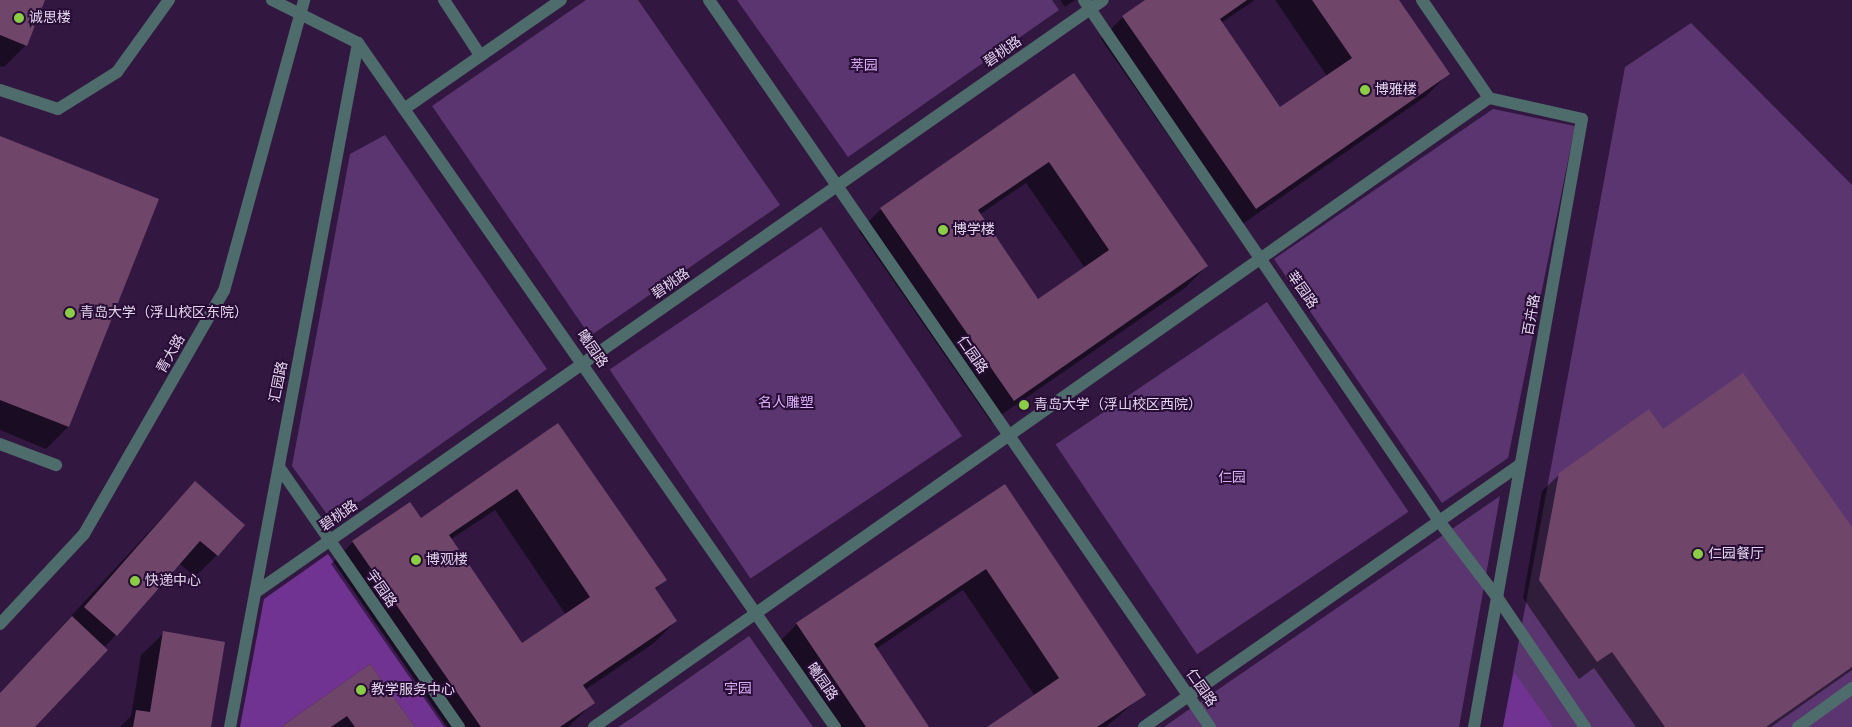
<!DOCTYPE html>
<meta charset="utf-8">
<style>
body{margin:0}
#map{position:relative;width:1852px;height:727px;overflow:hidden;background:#321841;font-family:"Alegreya Sans","Noto Sans SC",sans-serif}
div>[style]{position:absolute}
.green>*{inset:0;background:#5b3570;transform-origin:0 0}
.forest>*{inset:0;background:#713392}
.shadow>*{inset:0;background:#0007}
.building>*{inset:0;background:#70456a}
.minor>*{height:12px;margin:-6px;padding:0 6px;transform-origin:6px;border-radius:6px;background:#4e6c6b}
.dots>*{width:14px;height:14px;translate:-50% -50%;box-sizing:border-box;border:2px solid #280e36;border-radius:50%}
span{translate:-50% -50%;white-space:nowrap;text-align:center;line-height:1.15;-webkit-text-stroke:4px #280e36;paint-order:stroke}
.poi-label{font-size:14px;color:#e3d4ee}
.left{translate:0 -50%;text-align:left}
.street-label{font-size:14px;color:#e3d4ee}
.park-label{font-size:14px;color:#dbaef7}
</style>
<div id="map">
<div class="green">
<i style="clip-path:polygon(586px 0,638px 0,780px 205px,590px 336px,432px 106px)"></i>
<i style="clip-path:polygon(737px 0,1052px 0,1059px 10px,848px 157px)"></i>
<i style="clip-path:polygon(1691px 23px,1852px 185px,1852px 727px,1503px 727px,1625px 67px)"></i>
<i style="clip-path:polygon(1493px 109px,1575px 126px,1508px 458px,1442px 503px,1274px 259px)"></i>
<i style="clip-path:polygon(385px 135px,547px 369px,332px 521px,292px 466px,350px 154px)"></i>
<i style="left:821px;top:227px;width:252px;height:255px;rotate:56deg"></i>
<i style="left:1267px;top:302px;width:253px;height:255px;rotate:56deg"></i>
<i style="clip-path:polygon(1500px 496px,1459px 727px,1164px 727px,1181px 715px)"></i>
<i style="clip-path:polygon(749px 636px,813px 727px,618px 727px,632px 718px)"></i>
</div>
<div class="forest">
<i style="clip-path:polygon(328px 554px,447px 727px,415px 727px,370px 664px,281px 727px,240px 727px,264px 599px)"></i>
<i style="clip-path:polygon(1514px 672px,1553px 727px,1503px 727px)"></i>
</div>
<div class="shadow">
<i style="clip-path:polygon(0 0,44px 0,26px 45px,4px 67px,0 66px)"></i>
<i style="clip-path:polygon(1060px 0,1075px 0,1065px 7px)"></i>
<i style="clip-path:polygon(1147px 0,1255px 0,1221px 23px,1280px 108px,1327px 76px,1275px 0,1397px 0,1448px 74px,1426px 96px,1234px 230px,1101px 39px,1123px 17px)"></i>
<i style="clip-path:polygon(evenodd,1073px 75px,1207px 266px,1185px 288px,991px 422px,859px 231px,881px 209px,1073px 75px,1026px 183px,1085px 268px,1038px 301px,979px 215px,1026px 183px)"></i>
<i style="clip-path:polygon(0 137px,68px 427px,46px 449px,0 430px)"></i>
<i style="clip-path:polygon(evenodd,558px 425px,665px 580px,655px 590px,676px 621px,654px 643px,585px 690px,594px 702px,568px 727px,444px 727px,331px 564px,353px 542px,420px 520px,558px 425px,495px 510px,566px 615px,521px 645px,450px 540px,495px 510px)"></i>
<i style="clip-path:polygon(1560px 474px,1852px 530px,1852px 670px,1771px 727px,1636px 727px,1594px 668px,1579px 679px,1523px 598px,1542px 491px)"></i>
<i style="clip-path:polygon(195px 482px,217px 555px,195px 577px,179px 563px,34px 727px,0 727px,0 693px)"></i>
<i style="clip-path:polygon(1005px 485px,1144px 694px,1106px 727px,989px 727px,1035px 696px,963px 590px,876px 649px,928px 727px,829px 727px,775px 646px,797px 624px)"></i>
<i style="clip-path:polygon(164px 633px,210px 727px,120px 727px,131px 716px,141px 655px)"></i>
<i style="clip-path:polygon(369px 666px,413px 727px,283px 727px)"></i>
</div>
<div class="building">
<i style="clip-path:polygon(0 0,45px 0,27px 46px,0 35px)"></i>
<i style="clip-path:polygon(1145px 0,1247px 0,1220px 19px,1280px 107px,1352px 58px,1312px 0,1399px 0,1450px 74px,1256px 209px,1122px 16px)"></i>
<i style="clip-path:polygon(evenodd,1074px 73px,1208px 266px,1014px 401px,880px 208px,1074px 73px,1049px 162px,1109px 250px,1038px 299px,978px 210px,1049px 162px)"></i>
<i style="clip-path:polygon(0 136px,159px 199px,69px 427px,0 400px)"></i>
<i style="clip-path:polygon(1743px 373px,1852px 527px,1852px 667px,1766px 727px,1665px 727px,1612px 652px,1597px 662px,1539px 580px,1559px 473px,1649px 409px,1663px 429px)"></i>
<i style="clip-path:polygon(evenodd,558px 423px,667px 580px,655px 588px,677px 621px,583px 685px,595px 703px,560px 727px,481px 727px,352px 541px,410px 502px,421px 518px,558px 423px,517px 489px,590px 597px,522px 643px,449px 535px,517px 489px)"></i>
<i style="clip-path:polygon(195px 481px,245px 525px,218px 556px,200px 541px,117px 636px,84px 607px)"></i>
<i style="clip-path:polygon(1005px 484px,1146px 695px,1097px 727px,987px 727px,1059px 678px,986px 569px,874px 644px,929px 727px,866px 727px,796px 623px)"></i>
<i style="clip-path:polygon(72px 616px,108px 650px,35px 727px,0 727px,0 693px)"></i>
<i style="clip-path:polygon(163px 631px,225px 642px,211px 727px,133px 727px,136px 710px,150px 712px)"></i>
<i style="clip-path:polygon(370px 664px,415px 727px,355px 727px,347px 716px,331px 727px,281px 727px)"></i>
</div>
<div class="minor">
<i style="left:272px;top:0;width:96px;rotate:26.6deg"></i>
<i style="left:358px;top:43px;width:834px;rotate:55.11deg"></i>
<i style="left:444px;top:0;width:66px;rotate:56.8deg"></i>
<i style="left:709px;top:0;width:883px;rotate:55.43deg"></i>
<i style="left:1084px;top:0;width:630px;rotate:55.73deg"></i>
<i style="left:1439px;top:521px;width:96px;rotate:52.7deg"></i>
<i style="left:1497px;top:597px;width:157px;rotate:55.9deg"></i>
<i style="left:1422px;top:0;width:119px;rotate:55.6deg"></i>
<i style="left:1489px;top:98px;width:95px;rotate:12.7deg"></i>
<i style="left:1582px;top:119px;width:618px;rotate:100.07deg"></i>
<i style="left:0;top:90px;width:61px;rotate:18.1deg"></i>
<i style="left:58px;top:109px;width:70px;rotate:-32.1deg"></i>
<i style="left:117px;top:72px;width:89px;rotate:-54.2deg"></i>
<i style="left:404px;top:109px;width:191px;rotate:-34.8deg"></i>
<i style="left:0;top:444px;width:60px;rotate:20.6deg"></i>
<i style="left:279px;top:467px;width:316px;rotate:55.3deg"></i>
<i style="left:256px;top:592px;width:1033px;rotate:-34.95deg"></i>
<i style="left:0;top:624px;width:123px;rotate:-47deg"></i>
<i style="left:84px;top:534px;width:280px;rotate:-60.1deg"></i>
<i style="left:224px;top:291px;width:302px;rotate:-74.6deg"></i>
<i style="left:230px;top:727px;width:696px;rotate:-79.4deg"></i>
<i style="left:594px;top:727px;width:1094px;rotate:-35.1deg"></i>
<i style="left:1144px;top:727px;width:458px;rotate:-34.9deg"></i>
<i style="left:1798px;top:727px;width:67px;rotate:-35.8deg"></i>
</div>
<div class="dots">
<i style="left:19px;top:18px;background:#8bce46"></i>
<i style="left:1365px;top:90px;background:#8bce46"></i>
<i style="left:943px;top:230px;background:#8bce46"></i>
<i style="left:70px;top:313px;background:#8bce46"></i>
<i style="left:1024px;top:405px;background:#8bce46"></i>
<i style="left:1698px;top:554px;background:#8bce46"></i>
<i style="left:416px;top:560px;background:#8bce46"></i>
<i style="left:135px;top:581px;background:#8bce46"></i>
<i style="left:361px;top:690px;background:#8bce46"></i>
</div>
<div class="poi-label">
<span class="left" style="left:29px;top:18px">诚思楼</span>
<span class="left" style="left:1375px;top:90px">博雅楼</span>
<span class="left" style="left:953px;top:230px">博学楼</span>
<span class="left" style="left:80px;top:313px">青岛大学（浮山校区东院）</span>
<span class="left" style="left:1034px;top:405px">青岛大学（浮山校区西院）</span>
<span class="left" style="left:1708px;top:554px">仁园餐厅</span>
<span class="left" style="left:426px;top:560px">博观楼</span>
<span class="left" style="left:145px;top:581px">快递中心</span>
<span class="left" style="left:371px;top:690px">教学服务中心</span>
</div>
<div class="street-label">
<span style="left:1003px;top:52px;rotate:-35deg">碧桃路</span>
<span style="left:671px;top:284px;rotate:-35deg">碧桃路</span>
<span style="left:1302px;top:290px;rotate:55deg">莘园路</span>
<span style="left:1532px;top:315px;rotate:-80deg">百卉路</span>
<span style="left:592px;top:349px;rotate:55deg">曦园路</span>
<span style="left:171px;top:354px;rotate:-60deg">青大路</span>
<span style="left:972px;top:355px;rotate:55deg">仁园路</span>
<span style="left:279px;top:382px;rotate:-79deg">汇园路</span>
<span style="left:339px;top:516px;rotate:-35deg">碧桃路</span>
<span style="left:381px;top:589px;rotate:55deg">宇园路</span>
<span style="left:822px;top:682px;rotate:55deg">曦园路</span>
<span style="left:1201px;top:688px;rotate:55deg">仁园路</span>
</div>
<div class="park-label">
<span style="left:864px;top:66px">萃园</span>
<span style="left:786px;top:403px">名人雕塑</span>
<span style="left:1232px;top:478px">仁园</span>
<span style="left:738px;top:689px">宇园</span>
</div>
</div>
